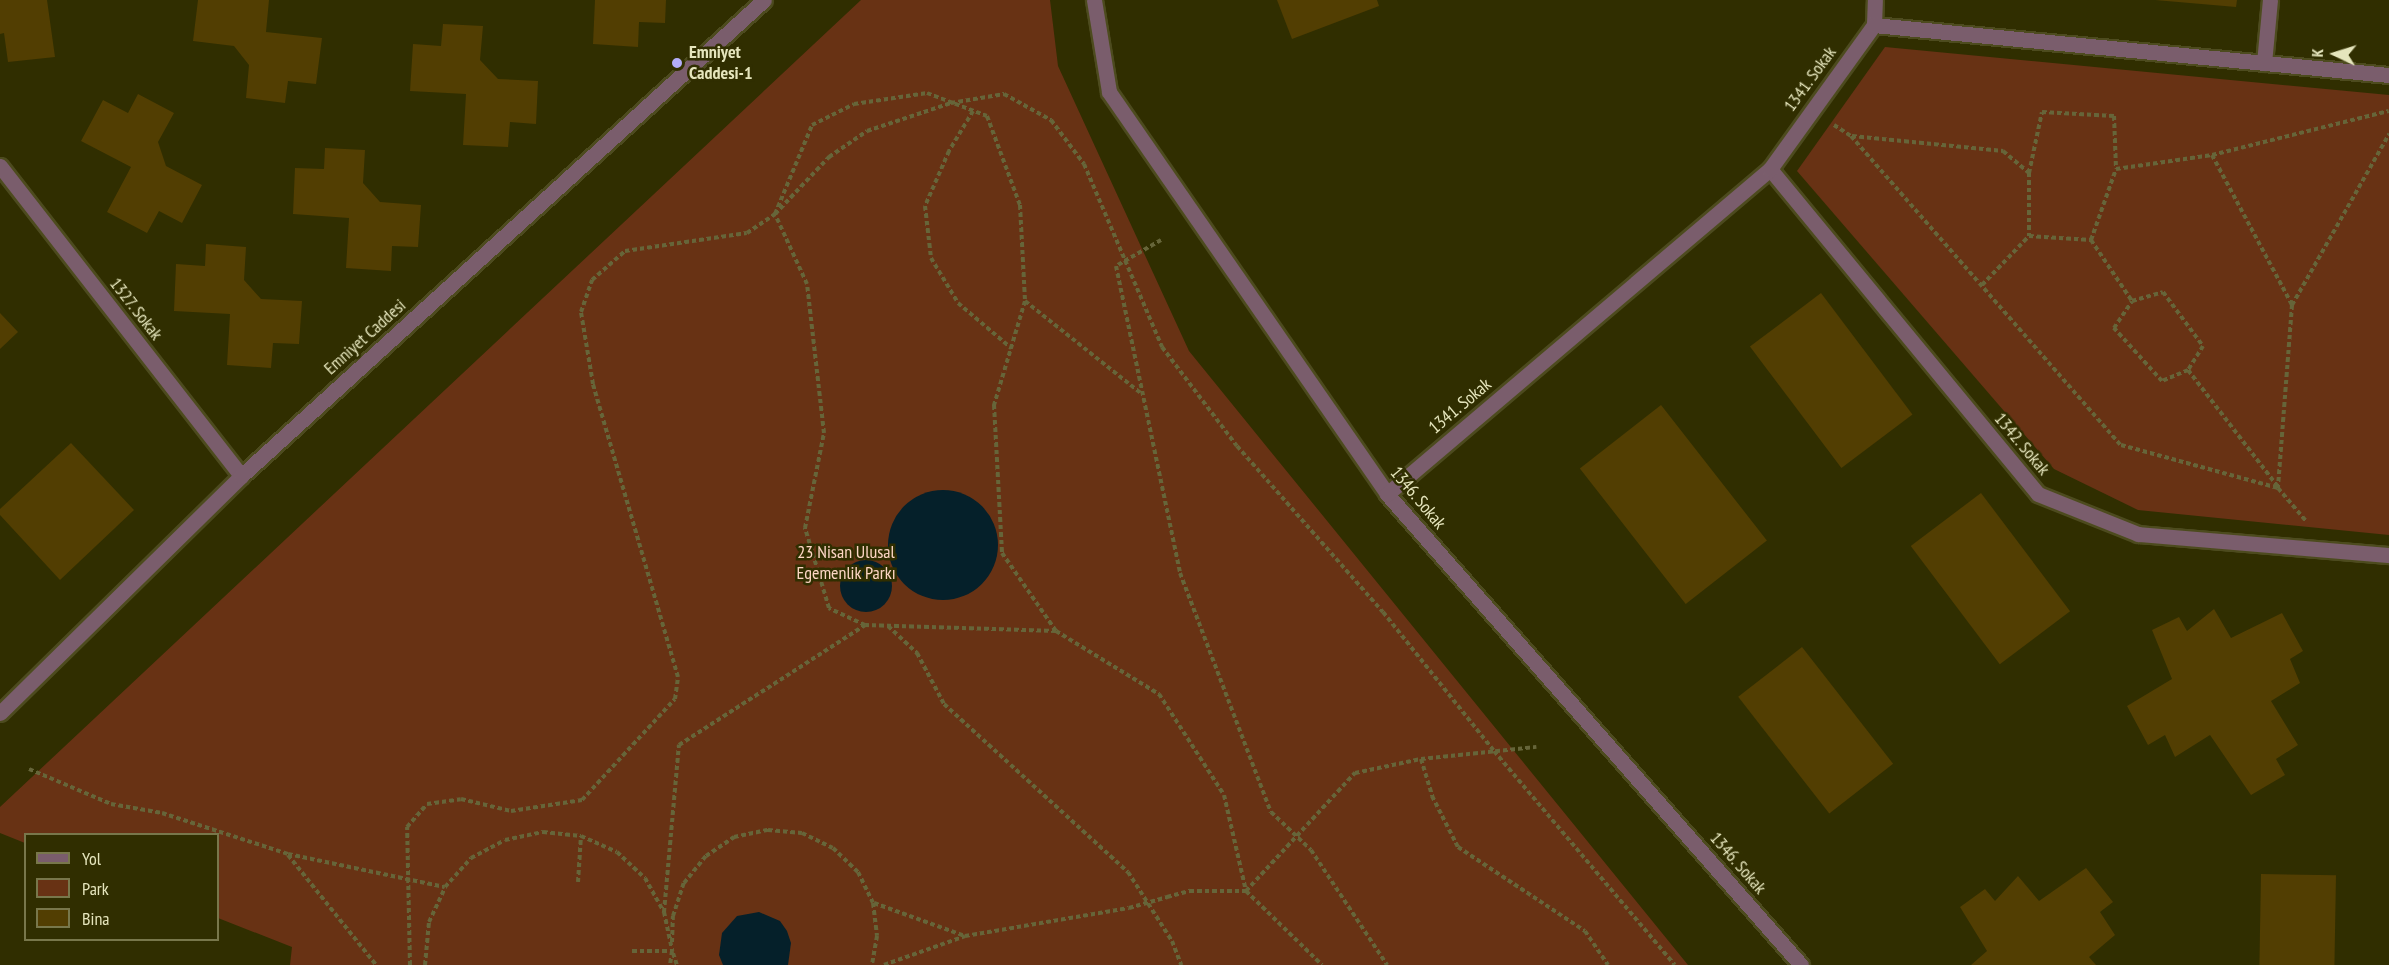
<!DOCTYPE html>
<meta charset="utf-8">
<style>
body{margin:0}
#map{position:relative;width:2389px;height:965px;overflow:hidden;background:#302e00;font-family:"PT Sans Narrow",sans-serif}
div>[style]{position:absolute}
.green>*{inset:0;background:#683214}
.water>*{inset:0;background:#05202a}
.round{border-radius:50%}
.building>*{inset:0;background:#523e02;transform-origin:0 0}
.path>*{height:4px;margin-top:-2px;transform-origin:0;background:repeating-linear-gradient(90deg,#666539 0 4.5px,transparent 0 7.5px)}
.roads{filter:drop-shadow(2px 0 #4d4b1e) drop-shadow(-2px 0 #4d4b1e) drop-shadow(0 2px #4d4b1e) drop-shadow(0 -2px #4d4b1e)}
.minor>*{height:15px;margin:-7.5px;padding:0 7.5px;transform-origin:7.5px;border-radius:7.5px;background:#7a5d6c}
.path-bridge>*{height:4px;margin-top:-2px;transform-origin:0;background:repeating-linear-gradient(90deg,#666539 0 4.5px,transparent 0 7.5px)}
.dots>*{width:16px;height:16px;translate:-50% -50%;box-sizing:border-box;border:3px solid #302e00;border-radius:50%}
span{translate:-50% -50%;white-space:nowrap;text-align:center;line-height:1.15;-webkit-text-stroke:5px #302e00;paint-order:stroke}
.poi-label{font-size:18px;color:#e5e5bc;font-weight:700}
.left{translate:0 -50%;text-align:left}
.street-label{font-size:18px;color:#e5e5bc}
.park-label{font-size:18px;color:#fdd6c4}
.legend{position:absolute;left:24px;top:833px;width:195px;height:108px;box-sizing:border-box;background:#302e00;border:2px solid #78774b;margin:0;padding:8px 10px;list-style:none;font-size:18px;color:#e5e5bc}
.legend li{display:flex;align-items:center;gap:12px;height:30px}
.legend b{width:30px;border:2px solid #78774b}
.north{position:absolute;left:2305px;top:24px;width:60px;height:60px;-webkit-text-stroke:4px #302e00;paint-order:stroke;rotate:274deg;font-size:16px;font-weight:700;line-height:24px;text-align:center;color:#e5e5bc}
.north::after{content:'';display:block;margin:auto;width:21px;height:27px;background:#e5e5bc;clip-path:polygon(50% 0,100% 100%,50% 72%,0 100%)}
</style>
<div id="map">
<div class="green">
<i style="clip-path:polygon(861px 0,1050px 0,1058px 66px,1189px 351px,1688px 965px,290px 965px,292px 947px,218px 918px,218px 834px,26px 834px,25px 843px,0 833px,0 807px)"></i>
<i style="clip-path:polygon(1885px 47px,2389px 95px,2389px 535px,2138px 510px,2054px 469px,1797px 171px)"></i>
</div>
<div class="water">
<i class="round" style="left:888px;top:490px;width:110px;height:110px"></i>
<i class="round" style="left:840px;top:560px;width:52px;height:52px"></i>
<i style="clip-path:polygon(759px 912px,780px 921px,787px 931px,791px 943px,788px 965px,723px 965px,719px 955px,722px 933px,737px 916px)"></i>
</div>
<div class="building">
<i style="clip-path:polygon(0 0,47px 0,55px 57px,8px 62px,4px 33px,0 34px)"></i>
<i style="clip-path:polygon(198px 0,269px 0,266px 32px,322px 38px,316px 84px,288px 81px,285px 103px,246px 98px,249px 65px,234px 46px,193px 41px)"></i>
<i style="clip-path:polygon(595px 0,666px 0,665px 23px,639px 22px,638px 47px,593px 44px)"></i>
<i style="clip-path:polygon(1277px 0,1377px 0,1379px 6px,1292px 39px)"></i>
<i style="clip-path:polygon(2155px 0,2237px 0,2236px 7px)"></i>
<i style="clip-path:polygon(443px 24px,483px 26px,480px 60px,498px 79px,538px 81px,536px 124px,510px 122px,508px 147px,463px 145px,466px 94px,410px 91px,413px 44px,441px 46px)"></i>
<i style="clip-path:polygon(138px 94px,174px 113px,158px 142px,166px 166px,202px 185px,182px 223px,159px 211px,147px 233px,107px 212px,131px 167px,81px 141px,103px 100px,128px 113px)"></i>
<i style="clip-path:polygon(325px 148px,365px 150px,363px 183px,380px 202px,421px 205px,418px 247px,392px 246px,391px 271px,346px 268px,349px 218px,293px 214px,295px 168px,324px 169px)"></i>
<i style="clip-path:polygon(206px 244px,246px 247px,244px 280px,261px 299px,302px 301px,299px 344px,273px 343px,271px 368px,227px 365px,230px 314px,174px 311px,176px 264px,205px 266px)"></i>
<i style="left:1821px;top:293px;width:152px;height:89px;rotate:53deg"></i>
<i style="clip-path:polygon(0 313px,18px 332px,0 349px)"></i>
<i style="left:1661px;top:405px;width:172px;height:103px;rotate:52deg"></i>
<i style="clip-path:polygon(71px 443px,134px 510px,60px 580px,0 515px,0 509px)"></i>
<i style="left:1981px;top:493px;width:148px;height:88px;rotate:53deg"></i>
<i style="clip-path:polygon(2214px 609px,2231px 638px,2282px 613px,2303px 651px,2290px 659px,2300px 683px,2271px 701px,2298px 745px,2276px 759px,2285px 775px,2251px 795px,2210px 735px,2175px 757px,2165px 735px,2148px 745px,2127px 706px,2172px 679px,2152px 630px,2179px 617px,2187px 631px)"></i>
<i style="left:1802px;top:647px;width:148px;height:81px;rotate:52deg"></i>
<i style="clip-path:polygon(2086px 868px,2113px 902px,2100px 912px,2115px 935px,2089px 957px,2096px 965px,1971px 965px,1987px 951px,1960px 907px,1985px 889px,1995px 901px,2018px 876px,2039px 901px)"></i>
<i style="left:2261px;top:874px;width:75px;height:91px;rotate:1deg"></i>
</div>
<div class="path">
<i style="left:973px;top:111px;width:47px;rotate:121deg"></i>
<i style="left:949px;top:151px;width:60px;rotate:113.6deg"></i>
<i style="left:925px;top:206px;width:52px;rotate:83.4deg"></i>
<i style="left:931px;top:258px;width:52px;rotate:59deg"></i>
<i style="left:958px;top:303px;width:70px;rotate:40.3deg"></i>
<i style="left:1834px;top:125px;width:20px;rotate:33deg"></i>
<i style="left:1851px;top:136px;width:410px;rotate:48.9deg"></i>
<i style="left:2121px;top:445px;width:163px;rotate:15.3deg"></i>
<i style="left:2278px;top:488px;width:43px;rotate:49.7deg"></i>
<i style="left:1852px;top:136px;width:152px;rotate:5.7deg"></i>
<i style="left:2003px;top:151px;width:34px;rotate:40deg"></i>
<i style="left:2029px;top:173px;width:63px;rotate:90deg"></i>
<i style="left:2029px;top:236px;width:62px;rotate:3.7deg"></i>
<i style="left:2091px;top:240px;width:73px;rotate:56.1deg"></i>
<i style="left:2212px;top:155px;width:182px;rotate:-14deg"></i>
<i style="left:2029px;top:173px;width:62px;rotate:-78deg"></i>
<i style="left:2042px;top:112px;width:72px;rotate:3.2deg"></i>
<i style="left:2114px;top:116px;width:53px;rotate:87.8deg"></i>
<i style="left:2116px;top:169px;width:97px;rotate:-8.3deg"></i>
<i style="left:2212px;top:155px;width:170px;rotate:61.9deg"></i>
<i style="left:2292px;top:305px;width:184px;rotate:94.4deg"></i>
<i style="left:1161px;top:240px;width:52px;rotate:150deg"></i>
<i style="left:1116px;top:266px;width:314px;rotate:78.2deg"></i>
<i style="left:1180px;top:573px;width:256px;rotate:69.2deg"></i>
<i style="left:1271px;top:812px;width:55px;rotate:43.5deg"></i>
<i style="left:1311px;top:850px;width:138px;rotate:56.5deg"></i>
<i style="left:2091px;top:240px;width:75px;rotate:-70.6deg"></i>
<i style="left:1982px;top:285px;width:68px;rotate:-46.2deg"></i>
<i style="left:2163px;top:292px;width:67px;rotate:53.5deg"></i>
<i style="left:2203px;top:346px;width:28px;rotate:122deg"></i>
<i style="left:2188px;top:370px;width:28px;rotate:157deg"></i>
<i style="left:2162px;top:381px;width:72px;rotate:-132.2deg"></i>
<i style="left:2114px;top:328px;width:32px;rotate:-56deg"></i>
<i style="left:2132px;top:301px;width:32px;rotate:-16deg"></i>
<i style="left:1025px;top:301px;width:149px;rotate:38.5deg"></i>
<i style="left:2292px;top:305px;width:197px;rotate:-60.4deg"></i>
<i style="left:2188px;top:370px;width:148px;rotate:52.4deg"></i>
<i style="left:888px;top:626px;width:40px;rotate:43deg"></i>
<i style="left:917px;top:653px;width:58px;rotate:62.1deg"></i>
<i style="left:944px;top:704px;width:249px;rotate:42.4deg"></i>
<i style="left:1128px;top:872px;width:82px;rotate:57.5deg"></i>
<i style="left:1172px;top:941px;width:26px;rotate:69deg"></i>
<i style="left:1056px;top:631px;width:191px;rotate:-178.2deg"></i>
<i style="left:865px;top:625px;width:40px;rotate:-155deg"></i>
<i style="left:829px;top:608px;width:84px;rotate:-106.7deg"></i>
<i style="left:805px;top:528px;width:97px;rotate:-78.7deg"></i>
<i style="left:824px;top:433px;width:150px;rotate:-96.5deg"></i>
<i style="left:807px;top:284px;width:77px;rotate:-114.6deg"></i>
<i style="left:775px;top:214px;width:96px;rotate:-67.4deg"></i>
<i style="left:812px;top:125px;width:47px;rotate:-26.6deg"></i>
<i style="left:854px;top:104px;width:74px;rotate:-8.6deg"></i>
<i style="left:927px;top:93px;width:64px;rotate:21deg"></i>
<i style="left:987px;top:116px;width:95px;rotate:69.7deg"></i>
<i style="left:1020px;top:205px;width:96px;rotate:87deg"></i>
<i style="left:1025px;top:301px;width:109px;rotate:106.6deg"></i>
<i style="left:994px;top:405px;width:148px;rotate:86.9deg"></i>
<i style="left:1002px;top:553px;width:95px;rotate:55.3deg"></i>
<i style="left:1056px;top:631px;width:121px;rotate:31.5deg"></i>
<i style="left:1159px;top:694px;width:120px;rotate:57.2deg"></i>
<i style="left:1224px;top:795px;width:98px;rotate:77.1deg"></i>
<i style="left:1246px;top:891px;width:106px;rotate:44.2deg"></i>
<i style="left:1421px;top:759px;width:39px;rotate:73deg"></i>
<i style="left:1432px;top:796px;width:57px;rotate:63deg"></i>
<i style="left:1458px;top:847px;width:152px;rotate:33.5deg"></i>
<i style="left:1585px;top:931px;width:41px;rotate:55.9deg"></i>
<i style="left:29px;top:769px;width:89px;rotate:23.1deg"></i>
<i style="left:111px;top:804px;width:52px;rotate:10deg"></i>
<i style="left:162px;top:813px;width:133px;rotate:18deg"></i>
<i style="left:288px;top:854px;width:160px;rotate:11.9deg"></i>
<i style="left:288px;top:855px;width:141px;rotate:51.3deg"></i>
<i style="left:578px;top:882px;width:46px;rotate:-86.3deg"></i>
<i style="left:1167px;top:897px;width:24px;rotate:-15deg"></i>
<i style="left:1190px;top:891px;width:56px"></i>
<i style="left:1246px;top:891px;width:161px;rotate:-47.3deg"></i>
<i style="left:1355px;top:773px;width:67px;rotate:-12deg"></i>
<i style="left:1421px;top:759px;width:116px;rotate:-6deg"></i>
<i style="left:874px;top:903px;width:97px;rotate:19.9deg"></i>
<i style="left:965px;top:936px;width:166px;rotate:-9.7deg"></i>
<i style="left:664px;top:912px;width:168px;rotate:-84.9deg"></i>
<i style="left:679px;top:745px;width:221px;rotate:-32.8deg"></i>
<i style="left:672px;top:942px;width:26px;rotate:-88deg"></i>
<i style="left:673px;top:916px;width:35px;rotate:-72deg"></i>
<i style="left:684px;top:883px;width:35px;rotate:-51deg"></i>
<i style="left:706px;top:856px;width:34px;rotate:-34deg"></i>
<i style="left:734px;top:837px;width:35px;rotate:-12deg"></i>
<i style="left:768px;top:830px;width:34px;rotate:5deg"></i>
<i style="left:802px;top:833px;width:34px;rotate:26deg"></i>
<i style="left:833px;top:848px;width:35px;rotate:44deg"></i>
<i style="left:858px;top:872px;width:34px;rotate:64deg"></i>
<i style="left:873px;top:903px;width:33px;rotate:83deg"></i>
<i style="left:877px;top:936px;width:29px;rotate:100deg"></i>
<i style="left:632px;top:951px;width:40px"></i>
<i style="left:673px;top:953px;width:13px;rotate:72deg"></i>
<i style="left:410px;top:965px;width:138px;rotate:-91.2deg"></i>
<i style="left:407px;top:827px;width:30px;rotate:-49deg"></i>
<i style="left:427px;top:804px;width:34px;rotate:-8deg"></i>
<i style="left:461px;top:799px;width:51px;rotate:13.5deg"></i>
<i style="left:511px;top:811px;width:72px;rotate:-8.8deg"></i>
<i style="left:582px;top:800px;width:137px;rotate:-47.4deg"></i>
<i style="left:675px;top:699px;width:22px;rotate:-82deg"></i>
<i style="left:678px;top:677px;width:305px;rotate:-106.2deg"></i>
<i style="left:593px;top:384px;width:73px;rotate:-99.5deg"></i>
<i style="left:581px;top:312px;width:34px;rotate:-71deg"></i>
<i style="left:592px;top:280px;width:44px;rotate:-41.3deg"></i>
<i style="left:625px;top:251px;width:123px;rotate:-8.4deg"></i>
<i style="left:747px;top:233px;width:34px;rotate:-34deg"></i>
<i style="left:775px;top:214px;width:79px;rotate:-46.5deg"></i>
<i style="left:829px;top:157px;width:46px;rotate:-34.4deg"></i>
<i style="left:867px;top:131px;width:89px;rotate:-18.4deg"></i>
<i style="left:951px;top:103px;width:54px;rotate:-9.6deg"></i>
<i style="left:1004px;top:94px;width:54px;rotate:29deg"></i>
<i style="left:1051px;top:120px;width:55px;rotate:53.1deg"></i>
<i style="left:1084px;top:164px;width:199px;rotate:66.9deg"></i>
<i style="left:1162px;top:347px;width:124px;rotate:52.9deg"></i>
<i style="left:1237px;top:446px;width:221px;rotate:48.7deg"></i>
<i style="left:1383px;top:612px;width:178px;rotate:51.4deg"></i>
<i style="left:1494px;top:751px;width:280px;rotate:49.8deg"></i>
<i style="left:425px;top:965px;width:43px;rotate:-84.7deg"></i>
<i style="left:429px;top:922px;width:38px;rotate:-65deg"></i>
<i style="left:445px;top:887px;width:39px;rotate:-48deg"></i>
<i style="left:471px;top:858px;width:38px;rotate:-28deg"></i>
<i style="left:505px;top:840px;width:39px;rotate:-12deg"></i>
<i style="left:543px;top:832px;width:38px;rotate:6deg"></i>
<i style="left:581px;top:836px;width:39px;rotate:24deg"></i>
<i style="left:617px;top:852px;width:38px;rotate:43deg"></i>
<i style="left:645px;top:878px;width:39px;rotate:61deg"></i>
<i style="left:664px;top:912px;width:40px;rotate:78deg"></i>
<i style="left:672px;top:951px;width:14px;rotate:98deg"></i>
<i style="left:884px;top:965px;width:86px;rotate:-19.7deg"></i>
</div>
<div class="roads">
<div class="minor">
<i style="left:1094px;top:0;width:93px;rotate:80.7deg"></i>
<i style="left:1109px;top:92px;width:489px;rotate:55.3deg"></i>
<i style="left:1387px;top:494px;width:627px;rotate:48.69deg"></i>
<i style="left:1874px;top:25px;width:25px;rotate:-88deg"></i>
<i style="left:2264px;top:63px;width:63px;rotate:-84.6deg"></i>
<i style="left:0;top:166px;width:393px;rotate:52.1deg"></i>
<i style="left:1770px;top:169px;width:421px;rotate:50.5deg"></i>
<i style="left:2038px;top:494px;width:108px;rotate:21.8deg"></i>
<i style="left:2138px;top:534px;width:252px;rotate:4.8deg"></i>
<i style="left:1387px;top:494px;width:502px;rotate:-40.32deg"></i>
<i style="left:1770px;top:169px;width:178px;rotate:-54.2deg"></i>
<i style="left:1874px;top:25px;width:517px;rotate:5.55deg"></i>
<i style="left:0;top:713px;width:338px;rotate:-44.5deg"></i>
<i style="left:241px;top:476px;width:707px;rotate:-42.31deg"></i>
</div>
</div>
<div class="path-bridge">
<i style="left:1129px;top:908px;width:40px;rotate:-16deg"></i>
</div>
<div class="dots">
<i style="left:677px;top:63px;background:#b3adf9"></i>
</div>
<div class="poi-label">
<span class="left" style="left:689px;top:63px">Emniyet<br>Caddesi-1</span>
</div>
<div class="street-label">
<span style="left:1810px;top:79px;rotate:-54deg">1341. Sokak</span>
<span style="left:136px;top:309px;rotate:52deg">1327. Sokak</span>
<span style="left:365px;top:337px;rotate:-42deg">Emniyet Caddesi</span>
<span style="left:1460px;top:406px;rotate:-40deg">1341. Sokak</span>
<span style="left:2022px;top:444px;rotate:50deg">1342. Sokak</span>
<span style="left:1418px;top:498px;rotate:50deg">1346. Sokak</span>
<span style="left:1738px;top:863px;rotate:49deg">1346. Sokak</span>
</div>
<div class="park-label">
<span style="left:846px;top:563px">23 Nisan Ulusal<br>Egemenlik Parkı</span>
</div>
<ul class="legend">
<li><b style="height:8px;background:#7a5d6c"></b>Yol</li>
<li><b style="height:16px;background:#683214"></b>Park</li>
<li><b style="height:16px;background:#523e02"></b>Bina</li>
</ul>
<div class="north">K</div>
</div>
